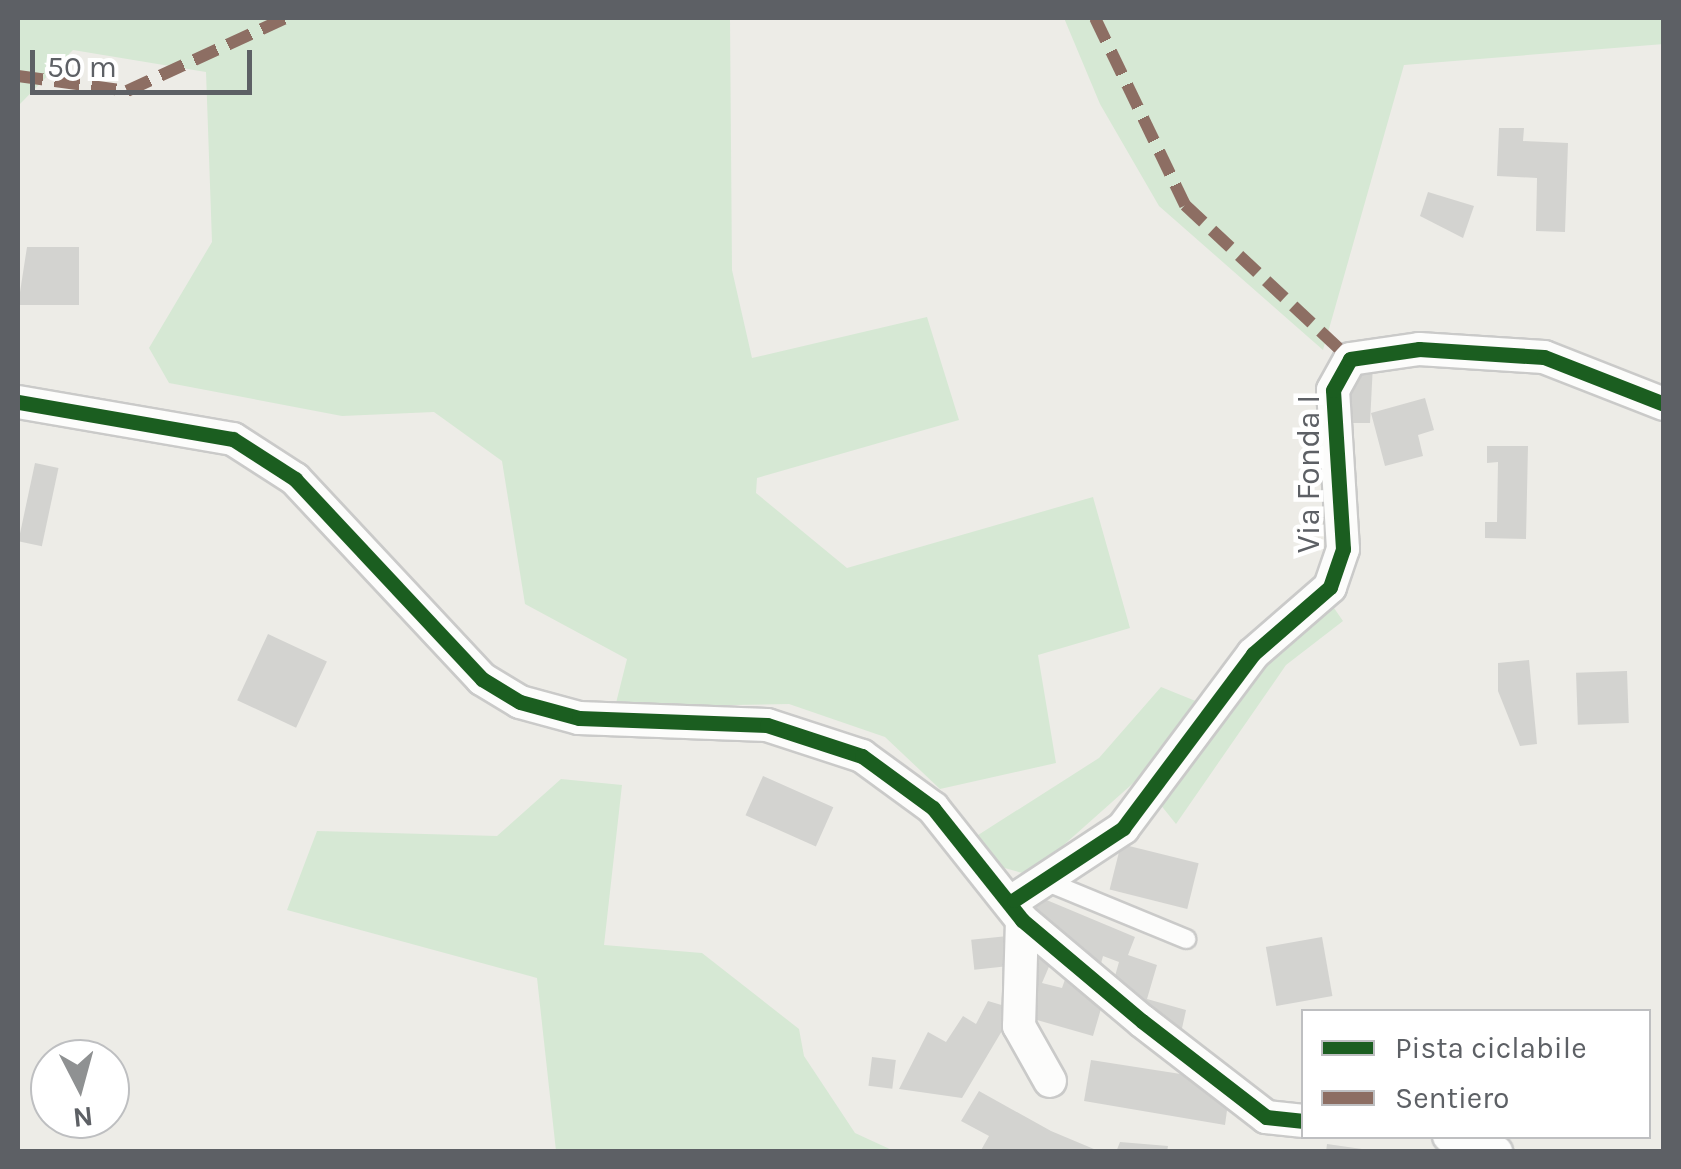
<!DOCTYPE html>
<style>
body{margin:0}
#map{position:relative;width:1681px;height:1169px;overflow:hidden;background:#edece7;font-family:Karla,sans-serif}
div>[style]{position:absolute}
.green>*{inset:0;background:#d6e8d4}
.building>*{inset:0;background:#d3d3d0;transform-origin:0 0}
.roads{filter:drop-shadow(2px 0 #cacac9) drop-shadow(-2px 0 #cacac9) drop-shadow(0 2px #cacac9) drop-shadow(0 -2px #cacac9)}
.lane>*{height:18px;margin:-9px;padding:0 9px;transform-origin:9px;border-radius:9px;background:#fcfcfb}
.street>*{height:32px;margin:-16px;padding:0 16px;transform-origin:16px;border-radius:16px;background:#fcfcfb}
.quiet>*{height:12px;margin-top:-6px;transform-origin:0;background:repeating-linear-gradient(90deg,#8d6e63 0 25px,transparent 0 37px)}
.cycleway>*{height:15px;margin:-7.5px;padding:0 7.5px;transform-origin:7.5px;border-radius:7.5px;background:#1b5e20}
span{translate:-50% -50%;white-space:nowrap;text-align:center;line-height:1.15;-webkit-text-stroke:9px #fff;paint-order:stroke}
.street-label{font-size:32px;color:#5d6065}
.frame{position:absolute;inset:0;border:20px solid #5d6065;pointer-events:none}
.legend{position:absolute;left:1301px;top:1009px;width:350px;height:130px;box-sizing:border-box;background:#fff;border:2px solid #bebfc1;margin:0;padding:12px 18px;list-style:none;font-size:30px;color:#5d6065}
.legend li{display:flex;align-items:center;gap:20px;height:50px}
.legend b{width:50px;border:2px solid #bebfc1}
.north{position:absolute;left:30px;top:1039px;width:100px;height:100px;box-sizing:border-box;background:#fff;border:2px solid #bebfc1;border-radius:50%;rotate:174deg;font-size:28px;font-weight:700;line-height:40px;text-align:center;color:#5d6065}
.north::after{content:'';display:block;margin:auto;width:35px;height:45px;background:#8f9192;clip-path:polygon(50% 0,100% 100%,50% 72%,0 100%)}
.scale{position:absolute;left:30px;top:50px;width:222px;height:45px;box-sizing:border-box;border:5px solid #5d6065;border-top:0;padding-left:12px;font-size:30px;line-height:35px;white-space:nowrap;color:#5d6065;-webkit-text-stroke:8px #fff;paint-order:stroke}
</style>
<div id="map">
<div class="green">
<i style="clip-path:polygon(18px 18px,730px 18px,732px 270px,752px 358px,927px 317px,959px 420px,757px 478px,756px 493px,847px 568px,1093px 497px,1130px 628px,1038px 655px,1056px 763px,940px 789px,885px 737px,789px 704px,615px 707px,627px 659px,525px 604px,502px 461px,434px 412px,342px 416px,169px 383px,149px 348px,212px 242px,206px 72px,73px 50px,18px 106px)"></i>
<i style="clip-path:polygon(1064px 18px,1663px 18px,1664px 44px,1404px 65px,1323px 350px,1159px 206px,1100px 104px)"></i>
<i style="clip-path:polygon(1318px 585px,1343px 621px,1286px 665px,1176px 824px,1139px 778px,1030px 875px,1001px 867px,975px 837px,1099px 758px,1161px 687px,1203px 704px)"></i>
<i style="clip-path:polygon(561px 779px,622px 785px,604px 945px,702px 953px,799px 1029px,804px 1056px,855px 1133px,894px 1151px,556px 1151px,537px 978px,287px 910px,317px 831px,497px 836px)"></i>
</div>
<div class="building">
<i style="clip-path:polygon(1499px 128px,1524px 128px,1523px 141px,1568px 143px,1565px 232px,1536px 231px,1537px 178px,1497px 176px)"></i>
<i style="clip-path:polygon(1428px 192px,1474px 206px,1463px 238px,1420px 216px)"></i>
<i style="clip-path:polygon(27px 247px,79px 247px,79px 305px,18px 305px)"></i>
<i style="clip-path:polygon(1373px 364px,1370px 423px,1344px 423px,1345px 377px)"></i>
<i style="clip-path:polygon(1425px 398px,1434px 430px,1418px 435px,1423px 456px,1385px 466px,1371px 413px)"></i>
<i style="clip-path:polygon(1487px 446px,1528px 446px,1526px 539px,1485px 538px,1485px 522px,1497px 522px,1498px 462px,1487px 463px)"></i>
<i style="left:35px;top:463px;width:24px;height:80px;rotate:12deg"></i>
<i style="left:268px;top:634px;width:65px;height:73px;rotate:25deg"></i>
<i style="clip-path:polygon(1529px 660px,1537px 744px,1520px 746px,1498px 691px,1498px 663px)"></i>
<i style="left:1627px;top:671px;width:52px;height:51px;rotate:88deg"></i>
<i style="left:763px;top:776px;width:77px;height:43px;rotate:24deg"></i>
<i style="left:1121px;top:844px;width:80px;height:47px;rotate:14deg"></i>
<i style="clip-path:polygon(1037px 896px,1135px 937px,1128px 955px,1157px 965px,1147px 999px,1186px 1010px,1179px 1042px,1111px 990px,1119px 962px,1103px 956px,1098px 975px,1024px 915px)"></i>
<i style="left:1008px;top:936px;width:30px;height:37px;rotate:84deg"></i>
<i style="left:1322px;top:937px;width:60px;height:57px;rotate:80deg"></i>
<i style="clip-path:polygon(1023px 947px,1054px 955px,1042px 983px,1062px 988px,1069px 968px,1103px 1002px,1093px 1036px,1023px 1016px)"></i>
<i style="clip-path:polygon(988px 1001px,1015px 1009px,962px 1098px,899px 1089px,928px 1032px,946px 1042px,963px 1016px,976px 1024px)"></i>
<i style="left:872px;top:1057px;width:24px;height:29px;rotate:7deg"></i>
<i style="clip-path:polygon(1091px 1060px,1187px 1075px,1228px 1103px,1225px 1125px,1084px 1101px)"></i>
<i style="clip-path:polygon(979px 1091px,1051px 1131px,1101px 1152px,980px 1152px,989px 1136px,961px 1121px)"></i>
<i style="clip-path:polygon(1120px 1142px,1168px 1146px,1167px 1152px,1116px 1152px)"></i>
<i style="clip-path:polygon(1327px 1144px,1362px 1149px,1362px 1152px,1326px 1152px)"></i>
</div>
<div class="roads">
<div class="lane">
<i style="left:1043px;top:880px;width:155px;rotate:22.4deg"></i>
</div>
<div class="street">
<i style="left:18px;top:402px;width:218px;rotate:9.8deg"></i>
<i style="left:233px;top:439px;width:74px;rotate:32.8deg"></i>
<i style="left:295px;top:479px;width:274px;rotate:46.9deg"></i>
<i style="left:482px;top:679px;width:44px;rotate:31.2deg"></i>
<i style="left:520px;top:702px;width:61px;rotate:15.2deg"></i>
<i style="left:579px;top:718px;width:188px;rotate:2.1deg"></i>
<i style="left:767px;top:725px;width:100px;rotate:18.1deg"></i>
<i style="left:862px;top:756px;width:88px;rotate:36.2deg"></i>
<i style="left:933px;top:808px;width:143px;rotate:51.5deg"></i>
<i style="left:1022px;top:920px;width:157px;rotate:40.1deg"></i>
<i style="left:1142px;top:1021px;width:157px;rotate:37.7deg"></i>
<i style="left:1266px;top:1117px;width:38px;rotate:6deg"></i>
<i style="left:1014px;top:900px;width:131px;rotate:-33.4deg"></i>
<i style="left:1123px;top:828px;width:217px;rotate:-53.2deg"></i>
<i style="left:1253px;top:654px;width:102px;rotate:-41deg"></i>
<i style="left:1330px;top:587px;width:40px;rotate:-71.1deg"></i>
<i style="left:1343px;top:549px;width:159px;rotate:-93.6deg"></i>
<i style="left:1333px;top:390px;width:35px;rotate:-61deg"></i>
<i style="left:1350px;top:359px;width:70px;rotate:-8.2deg"></i>
<i style="left:1419px;top:349px;width:125px;rotate:3.7deg"></i>
<i style="left:1544px;top:357px;width:129px;rotate:21.4deg"></i>
<i style="left:1022px;top:920px;width:106px;rotate:91.6deg"></i>
<i style="left:1019px;top:1026px;width:63px;rotate:60.6deg"></i>
<i style="left:1449px;top:1136px;width:50px;rotate:18.8deg"></i>
</div>
</div>
<div class="quiet">
<i style="left:1095px;top:18px;width:208px;rotate:64.3deg"></i>
<i style="left:1185px;top:205px;width:226px;rotate:43deg"></i>
<i style="left:18px;top:76px;width:110px;rotate:7.8deg"></i>
<i style="left:127px;top:91px;width:175px;rotate:-24.7deg"></i>
</div>
<div class="cycleway">
<i style="left:18px;top:402px;width:218px;rotate:9.8deg"></i>
<i style="left:233px;top:439px;width:74px;rotate:32.8deg"></i>
<i style="left:295px;top:479px;width:274px;rotate:46.9deg"></i>
<i style="left:482px;top:679px;width:44px;rotate:31.2deg"></i>
<i style="left:520px;top:702px;width:61px;rotate:15.2deg"></i>
<i style="left:579px;top:718px;width:188px;rotate:2.1deg"></i>
<i style="left:767px;top:725px;width:100px;rotate:18.1deg"></i>
<i style="left:862px;top:756px;width:88px;rotate:36.2deg"></i>
<i style="left:933px;top:808px;width:143px;rotate:51.5deg"></i>
<i style="left:1022px;top:920px;width:157px;rotate:40.1deg"></i>
<i style="left:1142px;top:1021px;width:157px;rotate:37.7deg"></i>
<i style="left:1266px;top:1117px;width:38px;rotate:6deg"></i>
<i style="left:1014px;top:900px;width:131px;rotate:-33.4deg"></i>
<i style="left:1123px;top:828px;width:217px;rotate:-53.2deg"></i>
<i style="left:1253px;top:654px;width:102px;rotate:-41deg"></i>
<i style="left:1330px;top:587px;width:40px;rotate:-71.1deg"></i>
<i style="left:1343px;top:549px;width:159px;rotate:-93.6deg"></i>
<i style="left:1333px;top:390px;width:35px;rotate:-61deg"></i>
<i style="left:1350px;top:359px;width:70px;rotate:-8.2deg"></i>
<i style="left:1419px;top:349px;width:125px;rotate:3.7deg"></i>
<i style="left:1544px;top:357px;width:129px;rotate:21.4deg"></i>
</div>
<div class="street-label">
<span style="left:1309px;top:474px;rotate:-90deg">Via Fonda I</span>
</div>
<div class="frame"></div>
<ul class="legend">
<li><b style="height:12px;background:#1b5e20"></b>Pista ciclabile</li>
<li><b style="height:12px;background:#8d6e63"></b>Sentiero</li>
</ul>
<div class="north">N</div>
<div class="scale">50 m</div>
</div>
